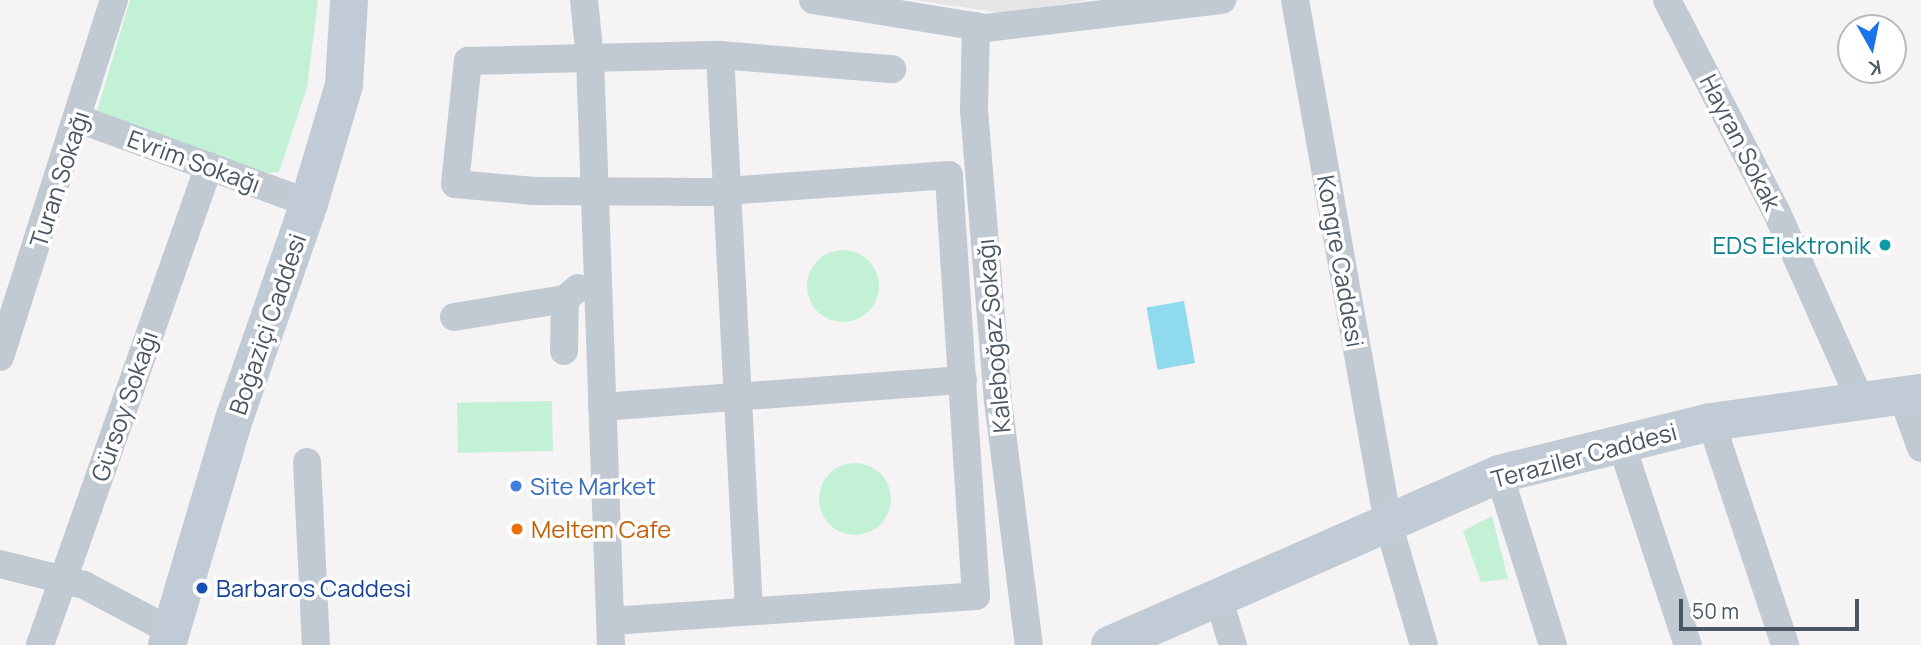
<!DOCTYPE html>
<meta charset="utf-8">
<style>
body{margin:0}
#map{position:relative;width:1921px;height:645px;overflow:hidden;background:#f5f3f3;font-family:Manrope,sans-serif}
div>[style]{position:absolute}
.education>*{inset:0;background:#e6e4e5}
.green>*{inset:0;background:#c3f1d5;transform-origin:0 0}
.round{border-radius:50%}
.water>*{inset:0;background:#90daee;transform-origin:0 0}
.minor>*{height:28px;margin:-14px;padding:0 14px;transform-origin:14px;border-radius:14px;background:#c1cad2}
.secondary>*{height:38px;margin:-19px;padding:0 19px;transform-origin:19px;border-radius:19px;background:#c1cbd6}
.dots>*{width:19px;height:19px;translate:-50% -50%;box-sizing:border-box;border:4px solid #fff;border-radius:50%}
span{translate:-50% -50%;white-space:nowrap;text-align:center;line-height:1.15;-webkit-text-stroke:7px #fff;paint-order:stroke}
.street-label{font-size:24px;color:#4a5661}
.culture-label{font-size:24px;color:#0d838f}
.right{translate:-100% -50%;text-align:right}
.shop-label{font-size:24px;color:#366cbe}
.left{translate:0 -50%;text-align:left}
.food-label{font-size:24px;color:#c56008}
.transit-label{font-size:24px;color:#164399}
.north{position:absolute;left:1837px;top:14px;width:70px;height:70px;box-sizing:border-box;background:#fff;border:2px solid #b7bbc0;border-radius:50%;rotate:171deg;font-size:19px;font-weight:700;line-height:28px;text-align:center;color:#4a5661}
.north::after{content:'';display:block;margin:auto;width:24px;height:32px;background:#1a73e8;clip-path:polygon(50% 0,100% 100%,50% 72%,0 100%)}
.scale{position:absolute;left:1679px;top:599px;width:180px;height:32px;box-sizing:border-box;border:4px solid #4a5661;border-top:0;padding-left:9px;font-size:21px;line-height:24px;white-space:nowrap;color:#4a5661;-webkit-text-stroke:5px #fff;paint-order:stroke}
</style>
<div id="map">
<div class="education">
<i style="clip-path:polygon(914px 0,1088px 0,1003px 13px)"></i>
</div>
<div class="green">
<i style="clip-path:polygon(130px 0,318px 0,307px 87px,279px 172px,255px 174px,95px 118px)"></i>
<i class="round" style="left:807px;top:250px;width:72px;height:72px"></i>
<i style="left:552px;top:401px;width:50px;height:95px;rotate:89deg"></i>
<i class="round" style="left:819px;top:463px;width:72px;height:72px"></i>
<i style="clip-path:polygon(1492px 516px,1508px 579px,1481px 582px,1463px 531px)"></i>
</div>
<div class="water">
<i style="left:1184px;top:301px;width:63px;height:38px;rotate:80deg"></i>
</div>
<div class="minor">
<i style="left:584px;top:0;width:59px;rotate:84.2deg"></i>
<i style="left:590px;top:59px;width:586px;rotate:87.95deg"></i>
<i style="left:813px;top:0;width:175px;rotate:9.2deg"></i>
<i style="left:986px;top:28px;width:238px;rotate:-6.8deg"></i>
<i style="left:1295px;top:0;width:531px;rotate:79.92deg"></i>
<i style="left:1388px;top:523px;width:127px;rotate:73.6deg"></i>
<i style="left:1667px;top:0;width:240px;rotate:62.7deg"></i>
<i style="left:1777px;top:213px;width:207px;rotate:66deg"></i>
<i style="left:976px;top:26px;width:84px;rotate:91.4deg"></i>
<i style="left:974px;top:110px;width:292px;rotate:85.3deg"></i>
<i style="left:998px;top:401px;width:246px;rotate:82.8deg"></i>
<i style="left:720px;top:55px;width:557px;rotate:87.01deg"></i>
<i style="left:79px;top:119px;width:245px;rotate:20.1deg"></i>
<i style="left:454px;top:317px;width:112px;rotate:-9.2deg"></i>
<i style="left:564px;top:351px;width:52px;rotate:-88.9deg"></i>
<i style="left:565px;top:299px;width:17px;rotate:-40deg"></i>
<i style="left:0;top:357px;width:375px;rotate:-72.3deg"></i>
<i style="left:1903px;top:398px;width:53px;rotate:70.2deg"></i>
<i style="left:602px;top:407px;width:362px;rotate:-4.3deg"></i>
<i style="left:1711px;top:422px;width:235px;rotate:71.6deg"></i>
<i style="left:1621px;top:443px;width:213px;rotate:71.7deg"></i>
<i style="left:307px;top:462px;width:183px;rotate:87.2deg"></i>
<i style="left:1499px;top:474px;width:179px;rotate:72.5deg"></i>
<i style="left:0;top:564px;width:87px;rotate:14deg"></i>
<i style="left:84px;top:585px;width:98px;rotate:27.9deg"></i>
<i style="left:1218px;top:598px;width:49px;rotate:72.3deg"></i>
<i style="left:611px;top:621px;width:366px;rotate:-3.9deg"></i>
<i style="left:976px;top:596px;width:422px;rotate:-93.7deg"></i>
<i style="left:949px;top:175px;width:241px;rotate:175.9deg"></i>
<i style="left:709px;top:192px;width:175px;rotate:-179.7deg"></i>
<i style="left:534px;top:191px;width:79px;rotate:-174.9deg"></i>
<i style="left:455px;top:184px;width:124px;rotate:-84deg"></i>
<i style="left:468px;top:61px;width:252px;rotate:-1.4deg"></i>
<i style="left:720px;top:55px;width:173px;rotate:4.7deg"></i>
<i style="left:40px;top:645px;width:508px;rotate:-70.57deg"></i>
</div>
<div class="secondary">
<i style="left:167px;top:645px;width:239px;rotate:-73.5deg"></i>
<i style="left:235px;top:416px;width:225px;rotate:-70.8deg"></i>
<i style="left:309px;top:203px;width:123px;rotate:-73.5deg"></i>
<i style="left:344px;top:85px;width:85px;rotate:-86.6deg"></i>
<i style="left:1110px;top:645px;width:425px;rotate:-23.7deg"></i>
<i style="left:1499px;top:474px;width:218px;rotate:-13.8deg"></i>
<i style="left:1711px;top:422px;width:212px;rotate:-7.9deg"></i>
</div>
<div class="dots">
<i style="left:1885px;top:245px;background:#0f9aa8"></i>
<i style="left:516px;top:486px;background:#3f7fe0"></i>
<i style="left:517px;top:529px;background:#e8710a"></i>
<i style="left:202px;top:588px;background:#1a4fb4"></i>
</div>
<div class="street-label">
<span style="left:1741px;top:142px;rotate:63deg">Hayran Sokak</span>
<span style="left:194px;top:161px;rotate:20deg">Evrim Sokağı</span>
<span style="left:59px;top:179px;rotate:-72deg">Turan Sokağı</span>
<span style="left:1341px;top:261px;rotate:80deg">Kongre Caddesi</span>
<span style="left:267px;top:324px;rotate:-71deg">Boğaziçi Caddesi</span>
<span style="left:993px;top:336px;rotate:-95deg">Kaleboğaz Sokağı</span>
<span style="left:124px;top:406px;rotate:-71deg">Gürsoy Sokağı</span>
<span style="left:1584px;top:455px;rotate:-15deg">Teraziler Caddesi</span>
</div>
<div class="culture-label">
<span class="right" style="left:1871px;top:245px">EDS Elektronik</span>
</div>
<div class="shop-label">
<span class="left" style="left:530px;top:486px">Site Market</span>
</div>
<div class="food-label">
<span class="left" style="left:531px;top:529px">Meltem Cafe</span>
</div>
<div class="transit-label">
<span class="left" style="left:216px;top:588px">Barbaros Caddesi</span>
</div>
<div class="north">K</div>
<div class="scale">50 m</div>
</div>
